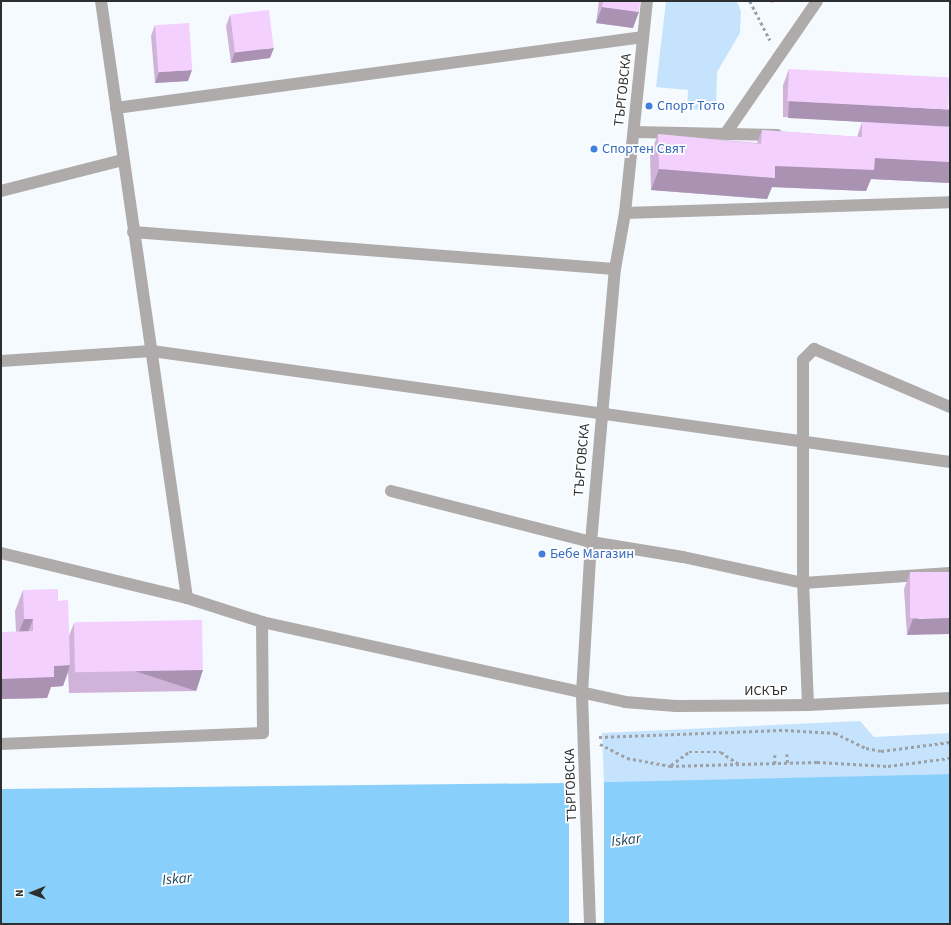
<!DOCTYPE html>
<meta charset="utf-8">
<style>
body{margin:0}
#map{position:relative;width:951px;height:925px;overflow:hidden;background:#f5faff;font-family:"Source Sans 3",sans-serif}
div>[style]{position:absolute}
.green>*{inset:0;background:#c6e3fe}
.water>*{inset:0;background:#88cffc}
.pier>*{inset:0;background:#f5faff;transform-origin:0 0}
.path>*{height:2.5px;margin-top:-1.25px;transform-origin:0;background:repeating-linear-gradient(90deg,#9da1a5 0 3px,transparent 0 6px)}
.street>*{height:12px;margin:-6px;padding:0 6px;transform-origin:6px;border-radius:6px;background:#aeabaa}
.wall>*{inset:0;background:#d1b3da}
.shaded-wall>*{inset:0;background:#aa92b2;transform-origin:0 0}
.building>*{inset:0;background:#f3d0fe;transform-origin:0 0}
.dots>*{width:11px;height:11px;translate:-50% -50%;box-sizing:border-box;border:2px solid #fff;border-radius:50%}
span{translate:-50% -50%;white-space:nowrap;text-align:center;line-height:1.15;-webkit-text-stroke:3.5px #fff;paint-order:stroke}
.street-label{font-size:14px;color:#2c2e30}
.shop-label{font-size:14px;color:#366cbe}
.left{translate:0 -50%;text-align:left}
.water-label{font-size:15px;color:#224a61;font-style:italic}
.frame{position:absolute;inset:0;border:2px solid #2c2e30;pointer-events:none}
.north{position:absolute;left:12px;top:873px;width:40px;height:40px;-webkit-text-stroke:3px #fff;paint-order:stroke;rotate:269deg;font-size:11px;font-weight:700;line-height:16px;text-align:center;color:#2c2e30}
.north::after{content:'';display:block;margin:auto;width:14px;height:18px;background:#2c2e30;clip-path:polygon(50% 0,100% 100%,50% 72%,0 100%)}
</style>
<div id="map">
<div class="green">
<i style="clip-path:polygon(666px 1px,737px 1px,741px 12px,740px 33px,717px 72px,716px 110px,687px 109px,688px 90px,656px 87px)"></i>
<i style="clip-path:polygon(860px 721px,874px 737px,950px 733px,950px 774px,604px 783px,602px 733px)"></i>
</div>
<div class="water">
<i style="clip-path:polygon(950px 774px,950px 924px,1px 924px,1px 789px,569px 783px)"></i>
</div>
<div class="pier">
<i style="left:569px;top:781px;width:35px;height:143px"></i>
</div>
<div class="path">
<i style="left:750px;top:1px;width:44px;rotate:62.9deg"></i>
<i style="left:599px;top:737px;width:186px;rotate:-2.2deg"></i>
<i style="left:785px;top:730px;width:50px;rotate:3.4deg"></i>
<i style="left:835px;top:733px;width:34px;rotate:26deg"></i>
<i style="left:866px;top:748px;width:15px;rotate:11deg"></i>
<i style="left:881px;top:751px;width:70px;rotate:-7.4deg"></i>
<i style="left:600px;top:744px;width:30px;rotate:27deg"></i>
<i style="left:627px;top:758px;width:44px;rotate:10.5deg"></i>
<i style="left:670px;top:766px;width:147px;rotate:-1.6deg"></i>
<i style="left:817px;top:762px;width:71px;rotate:3.2deg"></i>
<i style="left:888px;top:766px;width:63px;rotate:-7.4deg"></i>
<i style="left:787px;top:754px;width:11px;rotate:85deg"></i>
<i style="left:775px;top:755px;width:10px;rotate:90deg"></i>
<i style="left:671px;top:765px;width:22px;rotate:-36deg"></i>
<i style="left:689px;top:752px;width:32px"></i>
<i style="left:721px;top:752px;width:23px;rotate:34deg"></i>
</div>
<div class="street">
<i style="left:101px;top:1px;width:603px;rotate:81.8deg"></i>
<i style="left:116px;top:108px;width:532px;rotate:-7.67deg"></i>
<i style="left:634px;top:132px;width:143px;rotate:1.2deg"></i>
<i style="left:726px;top:133px;width:160px;rotate:-55.4deg"></i>
<i style="left:1px;top:191px;width:126px;rotate:-14.3deg"></i>
<i style="left:625px;top:213px;width:325px;rotate:-1.9deg"></i>
<i style="left:133px;top:232px;width:483px;rotate:4.4deg"></i>
<i style="left:1px;top:361px;width:151px;rotate:-3.8deg"></i>
<i style="left:152px;top:351px;width:806px;rotate:7.92deg"></i>
<i style="left:391px;top:491px;width:206px;rotate:14.3deg"></i>
<i style="left:591px;top:542px;width:93px;rotate:9.3deg"></i>
<i style="left:683px;top:557px;width:123px;rotate:12.2deg"></i>
<i style="left:803px;top:583px;width:147px;rotate:-3.9deg"></i>
<i style="left:1px;top:553px;width:191px;rotate:13.6deg"></i>
<i style="left:187px;top:598px;width:79px;rotate:17.7deg"></i>
<i style="left:262px;top:622px;width:372px;rotate:12.4deg"></i>
<i style="left:625px;top:702px;width:51px;rotate:4.5deg"></i>
<i style="left:676px;top:706px;width:132px;rotate:-0.4deg"></i>
<i style="left:808px;top:705px;width:142px;rotate:-2.8deg"></i>
<i style="left:808px;top:705px;width:122px;rotate:-92.3deg"></i>
<i style="left:803px;top:583px;width:223px;rotate:-90deg"></i>
<i style="left:803px;top:360px;width:16px;rotate:-45deg"></i>
<i style="left:814px;top:349px;width:148px;rotate:23.1deg"></i>
<i style="left:1px;top:744px;width:262px;rotate:-2.4deg"></i>
<i style="left:263px;top:733px;width:111px;rotate:-90.5deg"></i>
<i style="left:590px;top:924px;width:231px;rotate:-92deg"></i>
<i style="left:582px;top:693px;width:151px;rotate:-86.6deg"></i>
<i style="left:591px;top:542px;width:274px;rotate:-85deg"></i>
<i style="left:615px;top:269px;width:57px;rotate:-79.9deg"></i>
<i style="left:625px;top:213px;width:213px;rotate:-84.1deg"></i>
</div>
<div class="wall">
<i style="clip-path:polygon(599px 1px,640px 1px,633px 28px,596px 23px)"></i>
<i style="clip-path:polygon(766px 1px,774px 1px,773px 3px)"></i>
<i style="clip-path:polygon(230px 15px,270px 58px,231px 63px,226px 26px)"></i>
<i style="clip-path:polygon(155px 25px,188px 81px,155px 83px,151px 36px)"></i>
<i style="clip-path:polygon(789px 69px,950px 127px,950px 183px,871px 179px,866px 191px,772px 187px,767px 199px,651px 190px,650px 155px,658px 134px,757px 143px,762px 130px,857px 137px,862px 122px,783px 117px,783px 85px)"></i>
<i style="clip-path:polygon(950px 572px,907px 635px,904px 589px,910px 573px)"></i>
<i style="clip-path:polygon(23px 590px,58px 601px,69px 636px,74px 623px,196px 691px,69px 693px,68px 673px,63px 686px,51px 687px,47px 698px,1px 699px,1px 632px,16px 632px,15px 611px)"></i>
</div>
<div class="shaded-wall">
<i style="clip-path:polygon(602px 7px,639px 12px,633px 28px,596px 23px)"></i>
<i style="clip-path:polygon(274px 48px,270px 58px,231px 63px,235px 52px)"></i>
<i style="clip-path:polygon(192px 70px,188px 81px,155px 83px,159px 72px)"></i>
<i style="left:789px;top:101px;width:161px;height:17px;rotate:3deg"></i>
<i style="clip-path:polygon(875px 158px,950px 162px,950px 183px,871px 179px,866px 191px,772px 187px,767px 199px,651px 190px,659px 169px,775px 166px)"></i>
<i style="clip-path:polygon(950px 618px,950px 634px,907px 635px,913px 619px)"></i>
<i style="clip-path:polygon(24px 619px,33px 619px,25px 640px,16px 640px)"></i>
<i style="clip-path:polygon(70px 665px,63px 686px,51px 687px,47px 698px,1px 699px,1px 679px,54px 666px)"></i>
<i style="left:203px;top:670px;width:22px;height:127px;rotate:108deg"></i>
</div>
<div class="building">
<i style="clip-path:polygon(603px 1px,640px 1px,639px 12px,602px 7px)"></i>
<i style="left:269px;top:10px;width:38px;height:39px;rotate:83deg"></i>
<i style="left:189px;top:23px;width:47px;height:34px;rotate:86deg"></i>
<i style="left:789px;top:69px;width:161px;height:32px;rotate:3deg"></i>
<i style="clip-path:polygon(862px 122px,950px 127px,950px 162px,875px 158px,874px 170px,775px 166px,775px 178px,659px 169px,658px 134px,761px 144px,762px 130px,862px 137px)"></i>
<i style="left:950px;top:572px;width:46px;height:40px;rotate:90deg"></i>
<i style="clip-path:polygon(58px 589px,58px 601px,68px 600px,70px 665px,54px 666px,54px 677px,1px 679px,1px 632px,33px 631px,33px 619px,24px 619px,23px 590px)"></i>
<i style="left:202px;top:620px;width:50px;height:128px;rotate:89deg"></i>
</div>
<div class="dots">
<i style="left:649px;top:106px;background:#3f7fe0"></i>
<i style="left:594px;top:149px;background:#3f7fe0"></i>
<i style="left:542px;top:554px;background:#3f7fe0"></i>
</div>
<div class="street-label">
<span style="left:623px;top:90px;rotate:-84deg">ТЪРГОВСКА</span>
<span style="left:582px;top:460px;rotate:-85deg">ТЪРГОВСКА</span>
<span style="left:766px;top:691px">ИСКЪР</span>
<span style="left:571px;top:785px;rotate:-92deg">ТЪРГОВСКА</span>
</div>
<div class="shop-label">
<span class="left" style="left:657px;top:106px">Спорт Тото</span>
<span class="left" style="left:602px;top:149px">Спортен Свят</span>
<span class="left" style="left:550px;top:554px">Бебе Магазин</span>
</div>
<div class="water-label">
<span style="left:626px;top:840px;rotate:-7deg">Iskar</span>
<span style="left:177px;top:879px;rotate:-5deg">Iskar</span>
</div>
<div class="frame"></div>
<div class="north">N</div>
</div>
